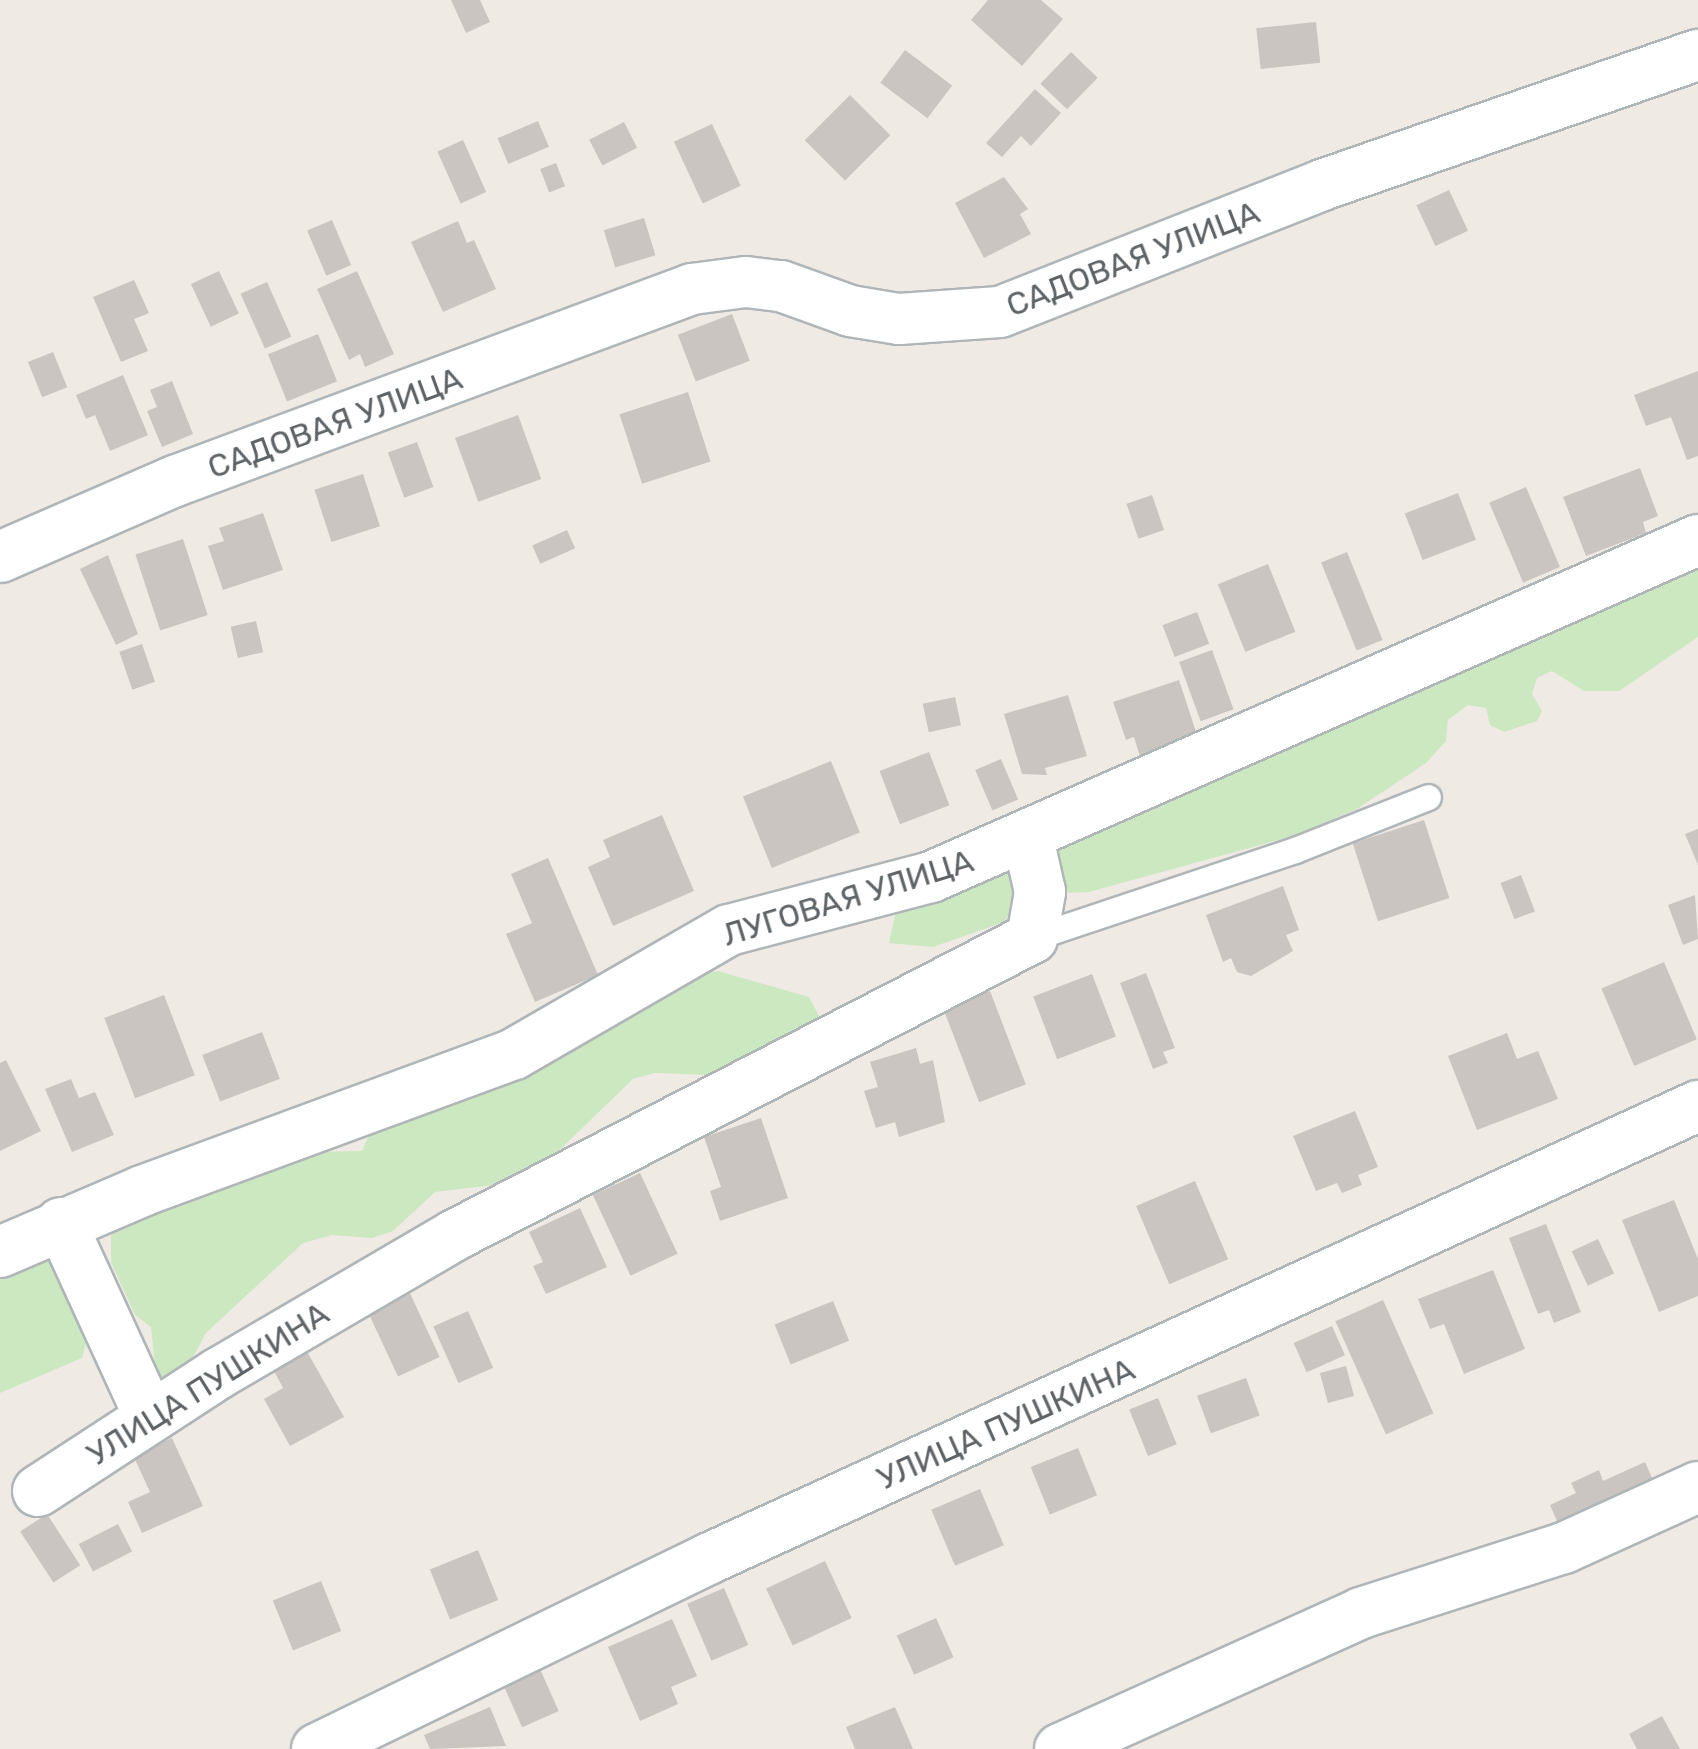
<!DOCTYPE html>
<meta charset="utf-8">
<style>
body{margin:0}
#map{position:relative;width:1698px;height:1749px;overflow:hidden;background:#f0eae5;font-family:Rubik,sans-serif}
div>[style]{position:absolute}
.green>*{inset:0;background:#cbe8c1}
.building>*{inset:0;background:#cbc5c1;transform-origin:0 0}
.roads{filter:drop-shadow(2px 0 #b0b5b8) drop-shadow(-2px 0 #b0b5b8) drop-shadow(0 2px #b0b5b8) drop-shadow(0 -2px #b0b5b8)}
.service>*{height:25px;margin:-12.5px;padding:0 12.5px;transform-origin:12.5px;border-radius:12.5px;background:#fff}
.minor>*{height:50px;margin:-25px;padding:0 25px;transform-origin:25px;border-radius:25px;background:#fff}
span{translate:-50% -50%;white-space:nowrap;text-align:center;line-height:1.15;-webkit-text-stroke:8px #fff;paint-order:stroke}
.street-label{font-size:32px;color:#5d6366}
</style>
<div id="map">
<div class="green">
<i style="clip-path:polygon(1698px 561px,1698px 637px,1619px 691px,1584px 691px,1552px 671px,1537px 678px,1532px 694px,1542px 711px,1537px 721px,1504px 732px,1490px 725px,1486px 708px,1468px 705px,1448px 720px,1446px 741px,1426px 763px,1357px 809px,1293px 836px,1089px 892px,1069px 893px,1056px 874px,1054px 852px,1073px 836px,1099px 833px)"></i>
<i style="clip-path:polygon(1001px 863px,1023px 872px,1023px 900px,1004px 922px,933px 947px,889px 943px,898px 902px)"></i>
<i style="clip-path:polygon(718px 971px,809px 997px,819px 1016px,798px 1035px,739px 1065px,709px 1075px,654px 1073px,633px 1079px,541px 1168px,503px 1184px,435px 1192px,393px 1231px,372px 1238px,332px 1235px,303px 1243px,206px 1333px,187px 1368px,170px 1379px,156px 1375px,151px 1327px,135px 1315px,111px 1262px,111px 1236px,121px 1220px,158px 1199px,214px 1194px,306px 1152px,362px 1151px,376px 1120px,528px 1071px,571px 1051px,685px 976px)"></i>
<i style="clip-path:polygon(45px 1250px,89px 1333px,82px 1358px,0 1393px,0 1274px)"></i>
</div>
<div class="building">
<i style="clip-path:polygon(451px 0,480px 0,490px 22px,466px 33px)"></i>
<i style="clip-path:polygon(988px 0,1041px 0,1063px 19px,1022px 66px,971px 20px)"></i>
<i style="left:1316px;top:22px;width:41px;height:60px;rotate:84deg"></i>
<i style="left:905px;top:50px;width:59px;height:41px;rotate:37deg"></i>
<i style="left:1071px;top:52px;width:37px;height:44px;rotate:44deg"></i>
<i style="clip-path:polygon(1035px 89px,1061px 113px,1031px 146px,1021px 136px,1002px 157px,986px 143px)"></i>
<i style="left:850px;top:95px;width:57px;height:64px;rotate:45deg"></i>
<i style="left:538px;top:121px;width:28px;height:44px;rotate:67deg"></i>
<i style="left:624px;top:122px;width:29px;height:39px;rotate:63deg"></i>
<i style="left:712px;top:124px;width:68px;height:42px;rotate:65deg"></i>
<i style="left:463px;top:140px;width:57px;height:28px;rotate:66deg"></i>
<i style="left:556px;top:163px;width:25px;height:17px;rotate:69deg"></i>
<i style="clip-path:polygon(1004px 177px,1028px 209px,1020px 214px,1031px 234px,984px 258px,955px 203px)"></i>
<i style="left:1449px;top:190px;width:45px;height:36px;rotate:65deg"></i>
<i style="left:644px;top:218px;width:39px;height:42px;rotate:73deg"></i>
<i style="left:332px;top:220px;width:49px;height:27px;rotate:67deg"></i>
<i style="clip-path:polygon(458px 221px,467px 243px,474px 240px,496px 289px,443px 312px,411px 242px)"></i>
<i style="left:219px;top:271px;width:47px;height:31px;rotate:65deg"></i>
<i style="clip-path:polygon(357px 271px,394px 354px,365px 367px,360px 354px,349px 360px,317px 289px)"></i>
<i style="clip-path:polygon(134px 280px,149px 313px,134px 319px,148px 351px,121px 362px,93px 297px)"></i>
<i style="left:267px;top:282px;width:60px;height:29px;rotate:66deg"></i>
<i style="left:732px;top:314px;width:50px;height:58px;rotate:69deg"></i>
<i style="left:318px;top:334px;width:51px;height:54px;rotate:68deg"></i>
<i style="left:53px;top:352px;width:38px;height:27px;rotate:68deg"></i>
<i style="clip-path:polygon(1698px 371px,1698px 456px,1687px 460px,1671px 417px,1646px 426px,1634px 395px)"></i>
<i style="clip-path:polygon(123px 375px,148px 435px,110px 451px,95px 415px,86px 419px,76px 395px)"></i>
<i style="clip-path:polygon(172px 381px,193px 434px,162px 447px,147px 411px,157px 407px,150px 390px)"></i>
<i style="left:688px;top:392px;width:73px;height:72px;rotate:72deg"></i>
<i style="left:518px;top:415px;width:68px;height:67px;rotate:70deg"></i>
<i style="left:417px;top:442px;width:48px;height:31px;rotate:70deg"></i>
<i style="clip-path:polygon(1640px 468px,1658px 516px,1643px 522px,1646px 533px,1586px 556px,1563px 497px)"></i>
<i style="left:363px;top:474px;width:55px;height:51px;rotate:72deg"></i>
<i style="left:1526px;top:487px;width:87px;height:40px;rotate:67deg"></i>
<i style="left:1458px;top:493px;width:50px;height:57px;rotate:69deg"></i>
<i style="left:1152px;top:495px;width:37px;height:27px;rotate:71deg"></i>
<i style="clip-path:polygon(263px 513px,283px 570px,223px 590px,208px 546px,224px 541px,219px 528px)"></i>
<i style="left:567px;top:530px;width:20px;height:38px;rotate:66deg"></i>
<i style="left:183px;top:539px;width:80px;height:50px;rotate:72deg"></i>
<i style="left:1347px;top:552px;width:95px;height:28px;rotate:68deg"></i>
<i style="clip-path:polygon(108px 555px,138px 634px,116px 645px,80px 569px)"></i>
<i style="left:1268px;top:564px;width:73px;height:54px;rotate:68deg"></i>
<i style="left:1197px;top:612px;width:34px;height:37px;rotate:69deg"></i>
<i style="left:256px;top:621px;width:32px;height:26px;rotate:77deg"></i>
<i style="left:142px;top:644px;width:40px;height:24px;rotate:71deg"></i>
<i style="left:1212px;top:650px;width:63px;height:35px;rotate:70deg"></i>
<i style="clip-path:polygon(1179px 680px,1199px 741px,1141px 760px,1134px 737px,1126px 740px,1113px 702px)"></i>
<i style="clip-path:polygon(1068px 695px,1087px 756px,1045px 768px,1047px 775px,1022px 774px,1004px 714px)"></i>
<i style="left:955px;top:697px;width:29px;height:33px;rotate:78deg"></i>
<i style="left:929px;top:752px;width:57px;height:53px;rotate:69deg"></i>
<i style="left:1001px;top:759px;width:44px;height:28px;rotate:67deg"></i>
<i style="left:831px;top:761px;width:77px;height:95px;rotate:68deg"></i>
<i style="clip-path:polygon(662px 815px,694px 891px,613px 926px,588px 867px,610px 857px,603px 840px)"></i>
<i style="left:1424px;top:820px;width:82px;height:75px;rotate:72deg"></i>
<i style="clip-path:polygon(1698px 829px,1698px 865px,1685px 834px)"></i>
<i style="clip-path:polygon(548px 858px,598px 975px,535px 1002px,506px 934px,532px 923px,511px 874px)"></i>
<i style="left:1521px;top:875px;width:39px;height:22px;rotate:69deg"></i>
<i style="clip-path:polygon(1283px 886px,1299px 930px,1286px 935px,1293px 951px,1251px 976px,1237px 972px,1231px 958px,1223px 962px,1206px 915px)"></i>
<i style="clip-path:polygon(1695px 895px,1698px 939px,1683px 945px,1668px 905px)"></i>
<i style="left:1664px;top:962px;width:84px;height:68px;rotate:67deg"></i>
<i style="clip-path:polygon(1146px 973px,1175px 1048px,1163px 1052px,1168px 1063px,1153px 1069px,1120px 983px)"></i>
<i style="left:1092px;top:974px;width:67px;height:63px;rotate:69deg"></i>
<i style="left:990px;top:991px;width:100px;height:50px;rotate:69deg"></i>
<i style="left:164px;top:995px;width:86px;height:64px;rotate:69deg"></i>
<i style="left:262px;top:1032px;width:50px;height:64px;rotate:69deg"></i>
<i style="clip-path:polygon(1507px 1033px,1517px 1059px,1538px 1051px,1558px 1099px,1477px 1130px,1448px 1056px)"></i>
<i style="clip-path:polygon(916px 1048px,920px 1064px,933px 1060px,945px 1122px,899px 1137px,895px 1122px,876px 1128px,864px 1091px,878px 1087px,870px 1062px)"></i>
<i style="clip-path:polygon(6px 1060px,41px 1131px,0 1151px,0 1063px)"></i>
<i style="clip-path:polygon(71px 1079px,79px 1098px,95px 1092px,114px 1135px,72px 1152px,45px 1089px)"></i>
<i style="clip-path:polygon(1355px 1111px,1378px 1167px,1358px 1175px,1362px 1185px,1342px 1193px,1337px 1183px,1316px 1191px,1293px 1136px)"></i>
<i style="clip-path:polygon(761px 1118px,788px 1198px,720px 1221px,710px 1191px,721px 1187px,704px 1137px)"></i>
<i style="left:640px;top:1173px;width:89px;height:52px;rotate:65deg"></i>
<i style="left:1195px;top:1181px;width:85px;height:64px;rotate:67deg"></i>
<i style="clip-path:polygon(1674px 1200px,1698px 1259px,1698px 1296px,1659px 1312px,1622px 1220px)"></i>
<i style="clip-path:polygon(580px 1208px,607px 1267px,546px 1294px,533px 1266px,543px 1262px,529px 1232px)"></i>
<i style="clip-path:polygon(1546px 1224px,1581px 1312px,1554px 1323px,1549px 1310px,1538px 1314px,1509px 1238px)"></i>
<i style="left:1598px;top:1239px;width:38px;height:29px;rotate:65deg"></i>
<i style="clip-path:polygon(1493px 1270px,1525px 1349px,1464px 1374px,1444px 1324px,1430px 1329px,1418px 1299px)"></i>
<i style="left:408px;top:1289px;width:75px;height:46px;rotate:65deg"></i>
<i style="left:1383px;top:1300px;width:124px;height:52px;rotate:66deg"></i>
<i style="left:833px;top:1301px;width:43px;height:63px;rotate:68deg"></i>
<i style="left:468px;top:1311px;width:62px;height:38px;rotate:66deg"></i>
<i style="left:1332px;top:1326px;width:32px;height:42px;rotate:66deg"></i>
<i style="clip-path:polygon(305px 1348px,344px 1417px,290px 1446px,264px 1399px,283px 1388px,272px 1367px)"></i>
<i style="left:1346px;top:1366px;width:31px;height:27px;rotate:75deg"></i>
<i style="left:1246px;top:1378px;width:40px;height:52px;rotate:70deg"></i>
<i style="left:1158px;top:1398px;width:50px;height:31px;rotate:68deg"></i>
<i style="clip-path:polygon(172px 1438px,203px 1506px,142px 1533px,128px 1502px,150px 1492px,133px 1455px)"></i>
<i style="left:1078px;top:1448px;width:51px;height:51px;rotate:68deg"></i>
<i style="clip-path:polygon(1645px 1462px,1656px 1487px,1561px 1530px,1550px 1505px,1576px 1493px,1571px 1483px,1599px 1470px,1603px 1481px)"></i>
<i style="left:980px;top:1489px;width:61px;height:53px;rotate:67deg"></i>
<i style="left:47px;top:1514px;width:61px;height:32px;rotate:57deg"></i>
<i style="left:118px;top:1524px;width:31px;height:44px;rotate:63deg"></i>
<i style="left:478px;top:1550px;width:54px;height:52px;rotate:68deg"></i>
<i style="left:825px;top:1561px;width:63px;height:65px;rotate:65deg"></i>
<i style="left:321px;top:1581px;width:54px;height:52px;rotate:68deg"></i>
<i style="left:724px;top:1588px;width:62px;height:40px;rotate:67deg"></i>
<i style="left:936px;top:1618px;width:43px;height:43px;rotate:66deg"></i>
<i style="clip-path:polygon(672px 1619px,697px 1676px,671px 1687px,678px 1704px,640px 1721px,608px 1647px)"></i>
<i style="left:540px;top:1669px;width:46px;height:40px;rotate:66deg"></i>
<i style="clip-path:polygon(490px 1707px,506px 1746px,430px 1749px,424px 1735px)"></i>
<i style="clip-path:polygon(895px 1707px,913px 1749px,855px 1749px,846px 1727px)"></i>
<i style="clip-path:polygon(1662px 1716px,1680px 1749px,1637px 1749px,1629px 1734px)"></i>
</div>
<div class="roads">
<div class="service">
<i style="left:1032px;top:938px;width:277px;rotate:-18.5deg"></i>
<i style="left:1295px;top:850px;width:143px;rotate:-21.7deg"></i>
</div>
<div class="minor">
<i style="left:0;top:557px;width:191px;rotate:-23.5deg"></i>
<i style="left:175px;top:481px;width:552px;rotate:-20.37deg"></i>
<i style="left:692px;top:289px;width:54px;rotate:-7.4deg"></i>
<i style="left:746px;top:282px;width:35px;rotate:7deg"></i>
<i style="left:781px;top:286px;width:73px;rotate:19.9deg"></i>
<i style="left:850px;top:311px;width:50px;rotate:9.3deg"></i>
<i style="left:899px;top:319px;width:101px;rotate:-4deg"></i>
<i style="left:1000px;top:312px;width:346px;rotate:-21.5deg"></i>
<i style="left:1322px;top:185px;width:398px;rotate:-19.1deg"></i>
<i style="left:61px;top:1223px;width:213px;rotate:65.4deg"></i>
<i style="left:0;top:1252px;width:155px;rotate:-23.2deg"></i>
<i style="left:142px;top:1191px;width:396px;rotate:-20.2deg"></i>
<i style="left:514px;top:1054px;width:248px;rotate:-30deg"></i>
<i style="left:729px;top:930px;width:209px;rotate:-14.7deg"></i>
<i style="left:931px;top:877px;width:838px;rotate:-23.72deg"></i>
<i style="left:38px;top:1491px;width:216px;rotate:-33.1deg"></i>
<i style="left:219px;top:1373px;width:273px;rotate:-30.3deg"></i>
<i style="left:455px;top:1235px;width:649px;rotate:-27.24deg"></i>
<i style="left:1032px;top:938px;width:47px;rotate:-80.1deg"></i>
<i style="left:1040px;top:892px;width:55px;rotate:-102.5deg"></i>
<i style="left:317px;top:1749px;width:435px;rotate:-25.9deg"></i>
<i style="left:708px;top:1559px;width:1089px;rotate:-24.59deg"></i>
<i style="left:1060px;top:1749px;width:330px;rotate:-24.3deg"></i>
<i style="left:1361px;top:1613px;width:213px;rotate:-17.8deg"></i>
<i style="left:1564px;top:1548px;width:147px;rotate:-24.5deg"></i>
</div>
</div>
<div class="street-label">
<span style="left:1133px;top:259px;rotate:-21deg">САДОВАЯ УЛИЦА</span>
<span style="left:335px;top:423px;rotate:-20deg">САДОВАЯ УЛИЦА</span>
<span style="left:848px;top:898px;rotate:-17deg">ЛУГОВАЯ УЛИЦА</span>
<span style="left:208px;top:1384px;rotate:-32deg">УЛИЦА ПУШКИНА</span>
<span style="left:1006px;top:1424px;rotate:-24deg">УЛИЦА ПУШКИНА</span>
</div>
</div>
